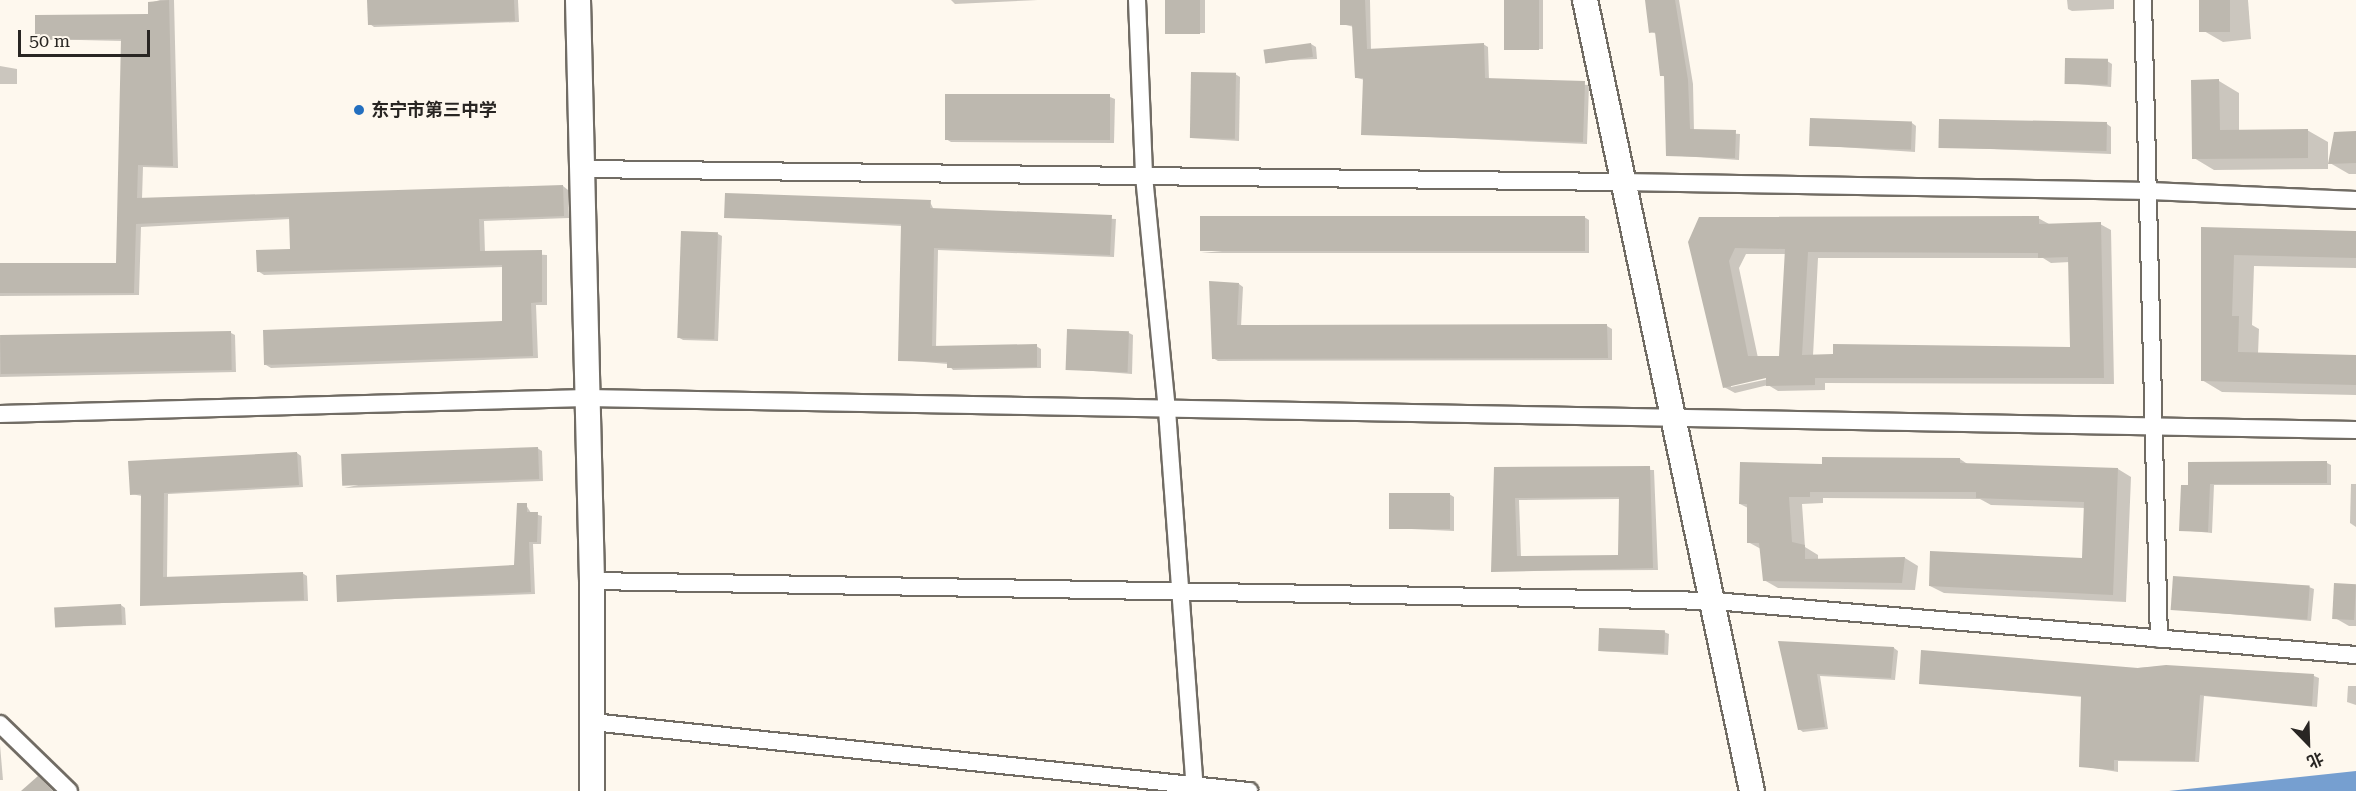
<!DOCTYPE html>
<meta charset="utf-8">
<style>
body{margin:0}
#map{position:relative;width:2356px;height:791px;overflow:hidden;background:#fef8ee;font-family:"Roboto Serif","Noto Sans SC",serif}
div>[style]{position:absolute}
.water>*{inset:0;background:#769fd0}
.shadow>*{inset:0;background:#0003;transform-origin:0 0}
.building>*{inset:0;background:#bdb8af;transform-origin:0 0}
.roads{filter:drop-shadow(2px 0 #716c64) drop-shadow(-2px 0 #716c64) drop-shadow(0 2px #716c64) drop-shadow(0 -2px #716c64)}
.street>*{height:16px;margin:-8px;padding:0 8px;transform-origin:8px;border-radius:8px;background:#fff}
.secondary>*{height:24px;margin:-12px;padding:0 12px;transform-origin:12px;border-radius:12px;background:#fff}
.dots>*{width:16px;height:16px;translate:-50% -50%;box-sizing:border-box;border:3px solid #fef8ee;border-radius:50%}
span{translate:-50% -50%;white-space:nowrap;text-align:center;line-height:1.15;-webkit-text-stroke:4.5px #fef8ee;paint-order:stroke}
.poi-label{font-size:18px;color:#292623;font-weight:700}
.left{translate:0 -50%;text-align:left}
.north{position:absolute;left:2278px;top:713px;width:60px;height:60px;-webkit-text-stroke:4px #fef8ee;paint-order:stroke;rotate:157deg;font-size:16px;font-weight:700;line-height:24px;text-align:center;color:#292623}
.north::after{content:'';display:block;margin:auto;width:21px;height:27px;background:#292623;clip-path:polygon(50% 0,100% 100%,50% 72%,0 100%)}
.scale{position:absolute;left:18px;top:30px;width:132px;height:27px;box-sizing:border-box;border:3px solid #292623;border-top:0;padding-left:8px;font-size:18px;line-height:21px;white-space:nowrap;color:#292623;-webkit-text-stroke:4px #fef8ee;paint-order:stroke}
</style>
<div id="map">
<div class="water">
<i style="clip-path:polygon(2356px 771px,2356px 791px,2169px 791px)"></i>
</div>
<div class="shadow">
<i style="clip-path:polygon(160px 0,174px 0,178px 168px,143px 167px,142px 199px,563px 186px,568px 190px,569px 218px,484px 221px,485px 252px,547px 255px,547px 305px,536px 305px,538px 358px,271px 368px,266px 365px,504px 322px,503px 267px,264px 275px,258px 271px,291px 251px,290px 219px,141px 227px,139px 295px,0 296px,0 265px,117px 264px,123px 41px,37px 39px,150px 15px,150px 3px)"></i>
<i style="clip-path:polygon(369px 0,518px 0,519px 22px,374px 27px,370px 24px)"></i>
<i style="clip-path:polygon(951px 0,1038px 0,955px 4px)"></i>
<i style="left:1167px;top:0;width:38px;height:33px"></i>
<i style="clip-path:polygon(1341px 0,1370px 0,1371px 50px,1483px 44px,1488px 47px,1489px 80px,1589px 85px,1587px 144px,1363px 134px,1365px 80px,1357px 78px,1354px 27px,1342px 24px)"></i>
<i style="left:1506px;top:0;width:37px;height:49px"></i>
<i style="clip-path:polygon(1647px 0,1679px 0,1693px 84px,1694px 131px,1740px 134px,1739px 160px,1667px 155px,1666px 78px,1662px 75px,1657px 34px,1651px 32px)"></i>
<i style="clip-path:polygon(2067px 0,2114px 0,2114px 9px,2072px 11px,2068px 9px)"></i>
<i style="clip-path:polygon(2201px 0,2248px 0,2251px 39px,2223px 42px,2204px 31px)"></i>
<i style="clip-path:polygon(1311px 44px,1316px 47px,1317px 59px,1266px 61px)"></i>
<i style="clip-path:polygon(2107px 61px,2112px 64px,2111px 87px,2066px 83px)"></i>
<i style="clip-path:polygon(0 66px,17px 69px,17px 84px,0 84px)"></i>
<i style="clip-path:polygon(1235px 74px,1240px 77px,1239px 141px,1191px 138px)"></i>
<i style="clip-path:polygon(2219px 81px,2239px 93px,2239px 131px,2307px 130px,2328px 142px,2328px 169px,2214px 170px,2194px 158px)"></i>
<i style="clip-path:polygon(947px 95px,1110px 97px,1115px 99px,1114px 143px,951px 142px,946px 139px)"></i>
<i style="clip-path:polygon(1912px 123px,1916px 126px,1915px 152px,1811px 145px)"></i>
<i style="clip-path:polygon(2107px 124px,2111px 127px,2111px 154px,1940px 147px)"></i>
<i style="clip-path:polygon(2356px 133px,2356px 174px,2349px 174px,2330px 163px)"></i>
<i style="clip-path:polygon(930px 202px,934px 210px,1116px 219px,1114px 257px,938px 250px,936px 348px,1036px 346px,1041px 349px,1041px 368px,953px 370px,948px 364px,900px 360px,902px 226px,726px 217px)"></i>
<i style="clip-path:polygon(1584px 217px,1589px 220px,1589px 253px,1201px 253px)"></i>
<i style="clip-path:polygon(evenodd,2038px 218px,2049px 224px,2100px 224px,2111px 230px,2114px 384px,1825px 383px,1825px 390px,1778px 391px,1768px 385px,1735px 393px,1724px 387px,1690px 242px,2038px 218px,1746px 254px,1786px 254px,1781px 357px,1758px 358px,1739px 268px,1746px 254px,2038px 218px,1818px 258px,2043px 258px,2051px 263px,2070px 262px,2072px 348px,1813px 356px,1818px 258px,2038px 218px,1773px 375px,1773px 378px,1731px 387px,1731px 384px,1773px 375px)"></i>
<i style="clip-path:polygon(2203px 228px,2356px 232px,2356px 268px,2254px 266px,2252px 325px,2259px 329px,2258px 354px,2356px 357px,2356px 395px,2222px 392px,2202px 380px)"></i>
<i style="clip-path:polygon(718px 234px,722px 236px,718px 341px,683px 340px,678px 337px)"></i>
<i style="clip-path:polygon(1239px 284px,1243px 287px,1241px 327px,1607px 326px,1612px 329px,1612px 360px,1218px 361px,1213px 358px)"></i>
<i style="clip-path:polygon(231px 333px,235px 335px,236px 372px,0 377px,0 338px)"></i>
<i style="clip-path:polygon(1129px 333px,1133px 335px,1132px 374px,1067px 369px)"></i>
<i style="clip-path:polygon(537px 448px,542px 451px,543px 481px,344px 488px)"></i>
<i style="clip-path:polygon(297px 453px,301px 456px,303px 487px,168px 494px,167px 579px,302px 573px,307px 576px,308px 601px,141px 605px,142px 496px,131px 494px)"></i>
<i style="clip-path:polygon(1960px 459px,1969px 465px,2118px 469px,2131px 477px,2126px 602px,1944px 593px,1930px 586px,2083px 560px,2085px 508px,1991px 505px,1980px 499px,1823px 498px,1823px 503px,1802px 504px,1805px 547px,1818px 555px,1818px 560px,1905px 558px,1918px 566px,1915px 590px,1778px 588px,1764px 580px,1761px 549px,1748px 542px,1748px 508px,1740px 504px,1823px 465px)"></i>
<i style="clip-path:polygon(2327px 463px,2331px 465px,2331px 485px,2214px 485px,2212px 533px,2180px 530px,2182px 487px)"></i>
<i style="clip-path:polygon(evenodd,1496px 468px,1654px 470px,1658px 570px,1493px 571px,1496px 468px,1620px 499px,1619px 556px,1521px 557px,1519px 500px,1620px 499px)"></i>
<i style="clip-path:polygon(2351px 484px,2356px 484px,2356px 527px,2350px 523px)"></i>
<i style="clip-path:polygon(1449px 494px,1454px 497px,1454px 531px,1390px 528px)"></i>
<i style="clip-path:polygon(526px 505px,531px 513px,542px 516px,541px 544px,533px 544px,535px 594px,339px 601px,515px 567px)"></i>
<i style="clip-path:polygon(2356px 585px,2356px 626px,2349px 626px,2335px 618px)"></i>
<i style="clip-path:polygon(2309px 587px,2314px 589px,2311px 621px,2172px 609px)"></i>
<i style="clip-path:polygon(121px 605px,125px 608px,126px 625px,56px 627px)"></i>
<i style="clip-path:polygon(1664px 632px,1669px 634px,1668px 655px,1599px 651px)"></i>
<i style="clip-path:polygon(1780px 642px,1894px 648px,1898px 651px,1895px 680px,1820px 676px,1828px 729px,1803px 732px,1799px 729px)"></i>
<i style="clip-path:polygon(2166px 666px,2314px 676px,2319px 678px,2317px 707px,2204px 696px,2199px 762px,2118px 761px,2118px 772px,2081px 766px,2083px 697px,1921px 683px)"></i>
<i style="clip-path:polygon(2348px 686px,2356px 686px,2356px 705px,2347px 702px)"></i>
<i style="clip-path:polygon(0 745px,3px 780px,0 780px)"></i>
</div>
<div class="building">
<i style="clip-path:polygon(169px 0,173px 166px,138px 165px,137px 198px,563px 185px,564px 216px,479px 219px,480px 251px,542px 250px,542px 302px,531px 303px,533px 356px,264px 365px,263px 330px,502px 321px,502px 265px,257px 272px,256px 250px,290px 249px,289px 217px,136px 224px,134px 293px,0 293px,0 263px,116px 263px,121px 39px,35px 40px,35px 15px,148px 14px,148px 2px)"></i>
<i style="clip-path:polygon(367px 0,514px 0,515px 21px,368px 25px)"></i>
<i style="left:1165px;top:0;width:35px;height:34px"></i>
<i style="clip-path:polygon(1340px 0,1365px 0,1367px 49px,1484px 43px,1485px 78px,1585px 81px,1583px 142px,1361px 135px,1363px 78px,1355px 78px,1352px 25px,1340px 25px)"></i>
<i style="left:1504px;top:0;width:35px;height:50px"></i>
<i style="clip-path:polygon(1645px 0,1675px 0,1688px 80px,1690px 129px,1736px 130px,1735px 158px,1666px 156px,1664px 76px,1660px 76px,1655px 32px,1649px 33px)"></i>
<i style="left:2199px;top:0;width:31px;height:32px"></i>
<i style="left:1311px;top:43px;width:14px;height:48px;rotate:82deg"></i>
<i style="left:2065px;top:58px;width:43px;height:26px;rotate:1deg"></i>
<i style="left:1191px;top:72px;width:45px;height:66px;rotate:1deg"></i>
<i style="clip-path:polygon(2219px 79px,2220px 130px,2308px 129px,2308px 158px,2192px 159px,2191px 80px)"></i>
<i style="left:945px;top:94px;width:165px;height:46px"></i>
<i style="left:1810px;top:118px;width:102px;height:28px;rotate:2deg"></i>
<i style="left:1939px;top:119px;width:168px;height:29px;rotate:1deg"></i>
<i style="clip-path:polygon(2356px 131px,2356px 163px,2328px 164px,2334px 132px)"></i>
<i style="clip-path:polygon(725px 193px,931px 200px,930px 208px,1112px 215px,1110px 255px,934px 248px,932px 346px,1037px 344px,1037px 367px,947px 368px,947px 362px,898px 361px,901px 224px,724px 218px)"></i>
<i style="left:1585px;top:216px;width:35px;height:385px;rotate:90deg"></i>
<i style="clip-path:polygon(evenodd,2039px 216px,2039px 224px,2101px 222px,2104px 378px,1815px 378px,1815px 385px,1766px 386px,1766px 378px,1723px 388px,1688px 242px,1699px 217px,2039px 216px,1735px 248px,1785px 249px,1779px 356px,1748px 356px,1729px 261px,1735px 248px,2039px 216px,1808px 252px,2038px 253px,2038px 258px,2068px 257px,2070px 347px,1833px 344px,1833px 354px,1802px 355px,1808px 252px)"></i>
<i style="clip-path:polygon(2201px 227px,2356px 231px,2356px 258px,2234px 255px,2232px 316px,2239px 316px,2238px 352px,2356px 355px,2356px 385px,2201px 381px)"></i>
<i style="left:681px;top:231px;width:37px;height:107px;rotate:2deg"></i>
<i style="clip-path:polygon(1209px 281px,1239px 283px,1237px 325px,1607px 324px,1608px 358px,1212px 359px)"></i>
<i style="left:1067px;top:329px;width:62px;height:41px;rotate:2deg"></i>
<i style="left:231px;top:331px;width:39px;height:231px;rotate:89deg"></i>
<i style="left:538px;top:447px;width:32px;height:197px;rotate:88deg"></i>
<i style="clip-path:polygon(297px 452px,299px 485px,164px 493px,163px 577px,303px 572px,304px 600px,140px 606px,141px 494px,130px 495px,128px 461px)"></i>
<i style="clip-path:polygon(1822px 457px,1960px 458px,1960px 463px,2118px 468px,2113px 595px,1929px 586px,1930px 551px,2082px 558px,2084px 502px,1976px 498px,1976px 492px,1810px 492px,1810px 497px,1789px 497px,1792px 542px,1805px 545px,1805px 559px,1905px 557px,1902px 583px,1763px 581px,1759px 543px,1747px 543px,1747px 504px,1739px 504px,1740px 462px,1822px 464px)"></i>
<i style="clip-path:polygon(2327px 461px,2327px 483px,2210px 484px,2208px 532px,2179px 531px,2181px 485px,2188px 485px,2188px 462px)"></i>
<i style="clip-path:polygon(evenodd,1650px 466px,1653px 568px,1491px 572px,1494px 467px,1650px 466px,1619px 497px,1618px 555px,1517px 556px,1515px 498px,1619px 497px)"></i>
<i style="left:1389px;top:493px;width:61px;height:36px"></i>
<i style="clip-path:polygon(517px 503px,527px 503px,527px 512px,538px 512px,537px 542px,529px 542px,531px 592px,337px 602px,336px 575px,514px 565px)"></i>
<i style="left:2173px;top:576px;width:137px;height:34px;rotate:4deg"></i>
<i style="left:2334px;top:583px;width:22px;height:36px;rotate:3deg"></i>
<i style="left:121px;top:604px;width:20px;height:67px;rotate:87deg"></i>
<i style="left:1599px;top:628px;width:66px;height:23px;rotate:2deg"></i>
<i style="clip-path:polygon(1778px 641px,1894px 647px,1891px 678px,1817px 674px,1825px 727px,1798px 730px)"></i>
<i style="clip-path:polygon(1921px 650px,2138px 668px,2166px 665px,2314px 674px,2312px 706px,2200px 695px,2195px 761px,2114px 760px,2114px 770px,2079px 767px,2081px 696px,1919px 684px)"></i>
<i style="clip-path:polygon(38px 776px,53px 791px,21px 791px)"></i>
</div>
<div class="roads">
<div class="street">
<i style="left:1137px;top:0;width:176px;rotate:87.7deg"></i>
<i style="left:1144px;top:176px;width:235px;rotate:84.4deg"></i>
<i style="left:1167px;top:410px;width:382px;rotate:85.8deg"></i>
<i style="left:2143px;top:0;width:639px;rotate:88.57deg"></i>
<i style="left:582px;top:169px;width:1039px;rotate:0.72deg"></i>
<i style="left:1621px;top:182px;width:529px;rotate:0.97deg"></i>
<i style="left:2150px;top:191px;width:206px;rotate:2.5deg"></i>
<i style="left:0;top:414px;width:587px;rotate:-1.56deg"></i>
<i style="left:587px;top:398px;width:1769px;rotate:1.04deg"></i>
<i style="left:592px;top:581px;width:1122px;rotate:1.02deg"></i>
<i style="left:1714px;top:601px;width:644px;rotate:4.81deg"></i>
<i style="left:592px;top:722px;width:661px;rotate:6deg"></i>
<i style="left:0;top:724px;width:96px;rotate:44.2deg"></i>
</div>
<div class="secondary">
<i style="left:578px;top:0;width:581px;rotate:88.62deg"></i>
<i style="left:592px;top:581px;width:210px;rotate:90deg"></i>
<i style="left:1585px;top:0;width:808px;rotate:78.08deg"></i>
</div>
</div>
<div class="dots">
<i style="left:359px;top:110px;background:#236fbf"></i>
</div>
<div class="poi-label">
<span class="left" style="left:371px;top:110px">东宁市第三中学</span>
</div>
<div class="north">北</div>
<div class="scale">50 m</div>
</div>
